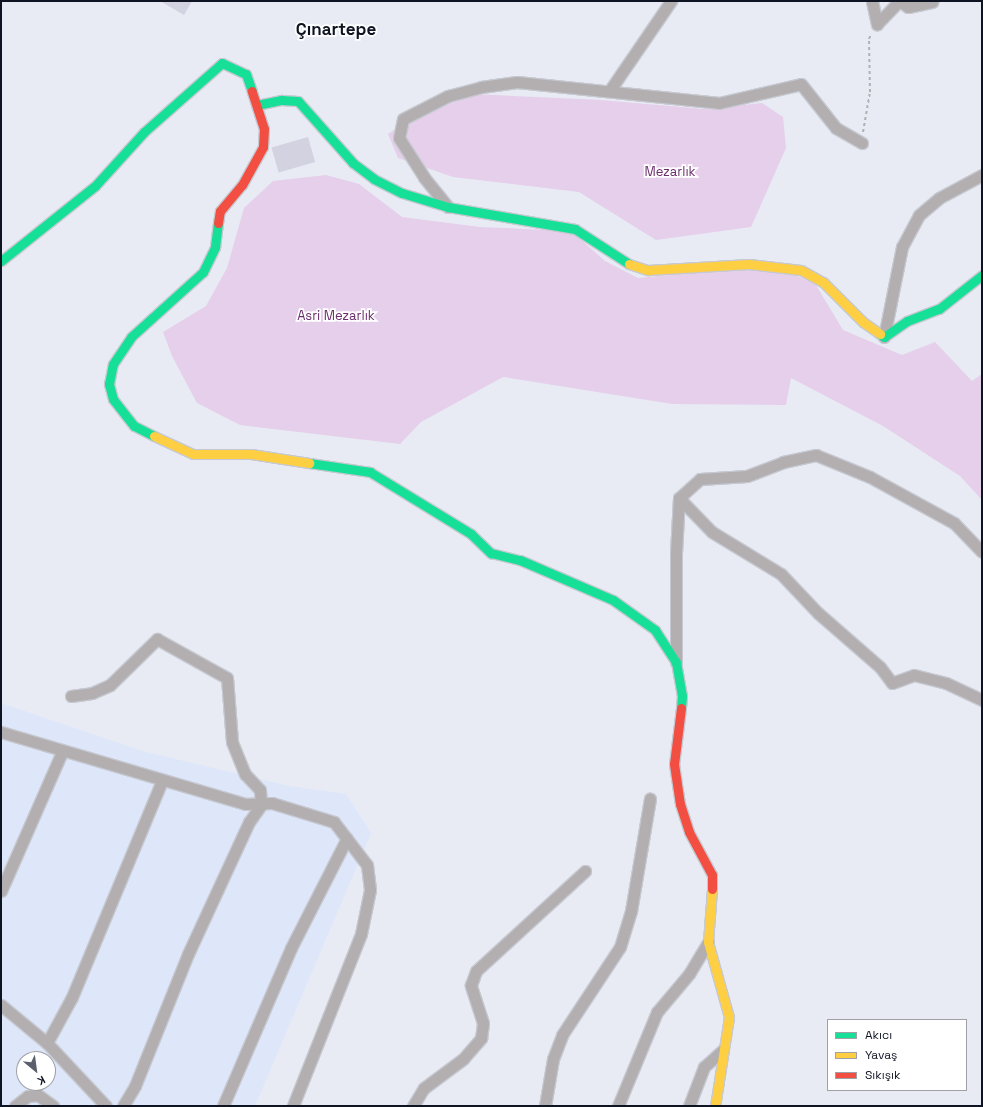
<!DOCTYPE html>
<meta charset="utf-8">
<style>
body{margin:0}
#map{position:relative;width:983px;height:1107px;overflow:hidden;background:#e8ebf4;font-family:"Space Grotesk",sans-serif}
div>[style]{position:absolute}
.built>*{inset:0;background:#dee6fa}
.green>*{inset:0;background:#e5cfea}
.building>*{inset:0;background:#d2d2e0;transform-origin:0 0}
.path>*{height:2px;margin-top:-1px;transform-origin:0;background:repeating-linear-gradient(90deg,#b1b0b3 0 3px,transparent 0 6px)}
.roads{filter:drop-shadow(1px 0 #c6c9d1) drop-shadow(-1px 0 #c6c9d1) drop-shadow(0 1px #c6c9d1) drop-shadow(0 -1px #c6c9d1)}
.street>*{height:11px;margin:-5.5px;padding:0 5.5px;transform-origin:5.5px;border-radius:5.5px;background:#b3afb0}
.fast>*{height:9px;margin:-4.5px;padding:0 4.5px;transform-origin:4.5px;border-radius:4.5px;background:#16e098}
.slow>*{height:9px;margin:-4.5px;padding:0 4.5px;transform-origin:4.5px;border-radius:4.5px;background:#ffcf43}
.jam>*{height:9px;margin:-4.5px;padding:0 4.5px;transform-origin:4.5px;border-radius:4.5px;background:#f24e42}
span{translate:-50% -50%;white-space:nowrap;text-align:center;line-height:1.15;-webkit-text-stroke:3.5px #fff;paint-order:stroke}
.park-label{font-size:13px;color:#6b2e6c}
.district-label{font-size:17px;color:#0e1421;font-weight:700}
.frame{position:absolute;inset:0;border:2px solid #0e1421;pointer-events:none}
.legend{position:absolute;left:827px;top:1019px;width:140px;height:72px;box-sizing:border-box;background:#fff;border:1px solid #9fa1a6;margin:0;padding:5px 7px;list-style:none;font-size:12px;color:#0e1421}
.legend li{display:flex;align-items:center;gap:8px;height:20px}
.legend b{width:20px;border:1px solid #9fa1a6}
.north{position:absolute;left:16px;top:1051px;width:40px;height:40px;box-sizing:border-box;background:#fff;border:1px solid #9fa1a6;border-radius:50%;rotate:151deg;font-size:11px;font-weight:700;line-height:16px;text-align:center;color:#0e1421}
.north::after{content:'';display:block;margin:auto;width:14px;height:18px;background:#5a5f6b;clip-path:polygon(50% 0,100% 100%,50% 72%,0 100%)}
</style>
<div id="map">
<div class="built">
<i style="clip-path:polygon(evenodd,1px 703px,142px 751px,289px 786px,346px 794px,371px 833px,255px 1106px,1px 1106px,1px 703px,24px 1059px,48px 1059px,48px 1083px,24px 1083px,24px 1059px)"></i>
</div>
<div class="green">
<i style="clip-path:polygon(473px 94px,601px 100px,704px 109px,762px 103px,783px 117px,786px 148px,751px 227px,656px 240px,579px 192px,453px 177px,398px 158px,388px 134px,423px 111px)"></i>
<i style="clip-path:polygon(326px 175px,359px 184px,402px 217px,480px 227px,571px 231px,605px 261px,638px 278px,749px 267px,794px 274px,816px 285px,843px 330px,902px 355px,935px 342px,972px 381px,982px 374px,982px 500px,960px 476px,883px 426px,791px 378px,786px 405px,672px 404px,503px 377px,421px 422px,400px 444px,240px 425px,197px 403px,172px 356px,163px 332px,206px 306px,227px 268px,244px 208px,273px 181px)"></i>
</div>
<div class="building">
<i style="clip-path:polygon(160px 1px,192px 1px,184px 15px)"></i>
<i style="left:308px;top:137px;width:26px;height:38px;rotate:74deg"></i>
</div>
<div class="path">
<i style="left:863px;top:132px;width:41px;rotate:-80.1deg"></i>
<i style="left:870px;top:92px;width:53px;rotate:-91.1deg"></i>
<i style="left:869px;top:39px;width:5px;rotate:-68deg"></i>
</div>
<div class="roads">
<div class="street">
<i style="left:872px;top:1px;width:24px;rotate:78deg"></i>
<i style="left:900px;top:1px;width:10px;rotate:37deg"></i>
<i style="left:908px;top:7px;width:25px;rotate:-12deg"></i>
<i style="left:877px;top:24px;width:32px;rotate:-46deg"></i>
<i style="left:610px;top:90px;width:108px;rotate:-55.6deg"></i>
<i style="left:448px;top:207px;width:38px;rotate:-129deg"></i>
<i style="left:424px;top:177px;width:46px;rotate:-122.7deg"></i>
<i style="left:399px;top:138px;width:19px;rotate:-78deg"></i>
<i style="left:403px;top:119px;width:51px;rotate:-27.1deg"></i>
<i style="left:448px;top:96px;width:34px;rotate:-15deg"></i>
<i style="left:481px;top:87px;width:36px;rotate:-8deg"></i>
<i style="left:517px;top:82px;width:203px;rotate:5.9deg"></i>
<i style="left:719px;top:103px;width:84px;rotate:-13deg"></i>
<i style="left:801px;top:84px;width:56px;rotate:51.5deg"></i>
<i style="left:836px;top:128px;width:30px;rotate:30deg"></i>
<i style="left:884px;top:337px;width:92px;rotate:-78.7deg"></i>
<i style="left:902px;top:247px;width:36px;rotate:-62deg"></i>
<i style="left:919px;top:215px;width:26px;rotate:-40deg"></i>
<i style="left:939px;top:198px;width:49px;rotate:-28.1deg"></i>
<i style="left:679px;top:498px;width:47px;rotate:45.9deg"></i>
<i style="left:712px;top:532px;width:81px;rotate:31.3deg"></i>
<i style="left:781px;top:574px;width:54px;rotate:46.5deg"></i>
<i style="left:818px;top:613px;width:82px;rotate:41.1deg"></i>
<i style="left:880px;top:667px;width:20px;rotate:53deg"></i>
<i style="left:892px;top:683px;width:23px;rotate:-20deg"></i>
<i style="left:914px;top:675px;width:33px;rotate:14deg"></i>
<i style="left:946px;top:683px;width:40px;rotate:25deg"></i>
<i style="left:676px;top:662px;width:109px;rotate:-90deg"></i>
<i style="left:676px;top:553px;width:55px;rotate:-86.9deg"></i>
<i style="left:679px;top:498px;width:28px;rotate:-42deg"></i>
<i style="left:700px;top:479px;width:47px;rotate:-3.7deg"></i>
<i style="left:747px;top:476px;width:39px;rotate:-21deg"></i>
<i style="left:783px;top:462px;width:34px;rotate:-12deg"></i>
<i style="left:816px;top:455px;width:58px;rotate:22.2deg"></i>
<i style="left:870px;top:477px;width:96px;rotate:28.7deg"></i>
<i style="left:954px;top:523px;width:40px;rotate:46deg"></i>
<i style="left:71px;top:696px;width:21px;rotate:-8deg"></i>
<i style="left:92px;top:693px;width:20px;rotate:-24deg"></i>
<i style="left:110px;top:685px;width:66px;rotate:-44.4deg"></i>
<i style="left:157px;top:639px;width:80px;rotate:29.1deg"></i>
<i style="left:227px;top:678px;width:64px;rotate:85.5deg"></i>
<i style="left:232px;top:742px;width:35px;rotate:68deg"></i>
<i style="left:245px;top:774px;width:22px;rotate:47deg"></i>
<i style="left:260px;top:790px;width:15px;rotate:86deg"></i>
<i style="left:261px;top:805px;width:21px;rotate:125deg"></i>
<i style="left:249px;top:822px;width:145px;rotate:114.8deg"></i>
<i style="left:188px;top:954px;width:142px;rotate:111.9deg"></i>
<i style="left:135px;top:1086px;width:23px;rotate:121deg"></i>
<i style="left:1px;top:732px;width:254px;rotate:16.4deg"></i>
<i style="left:245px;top:804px;width:27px;rotate:-2deg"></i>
<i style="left:272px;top:803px;width:65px;rotate:17deg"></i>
<i style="left:334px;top:822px;width:54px;rotate:52.5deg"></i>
<i style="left:367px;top:865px;width:25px;rotate:83deg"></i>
<i style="left:370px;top:890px;width:45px;rotate:101.6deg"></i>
<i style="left:361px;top:934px;width:185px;rotate:111.6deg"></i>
<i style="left:1px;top:891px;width:152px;rotate:-66.3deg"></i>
<i style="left:1px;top:1005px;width:60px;rotate:39.6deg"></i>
<i style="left:47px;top:1043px;width:86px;rotate:46.9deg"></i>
<i style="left:47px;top:1043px;width:52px;rotate:-61.5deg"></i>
<i style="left:72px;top:997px;width:234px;rotate:-67.4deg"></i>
<i style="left:15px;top:1106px;width:16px;rotate:-38deg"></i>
<i style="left:28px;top:1096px;width:10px;rotate:-6deg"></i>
<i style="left:38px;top:1095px;width:19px;rotate:36deg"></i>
<i style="left:223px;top:1106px;width:172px;rotate:-66.7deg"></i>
<i style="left:291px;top:948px;width:123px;rotate:-63deg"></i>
<i style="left:413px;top:1106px;width:21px;rotate:-59deg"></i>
<i style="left:424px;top:1088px;width:49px;rotate:-36.6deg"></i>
<i style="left:463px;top:1059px;width:28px;rotate:-49deg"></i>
<i style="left:481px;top:1038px;width:15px;rotate:-82deg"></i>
<i style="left:483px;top:1023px;width:40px;rotate:-108deg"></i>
<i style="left:471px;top:985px;width:15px;rotate:-70deg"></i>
<i style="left:476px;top:971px;width:148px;rotate:-42.5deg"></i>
<i style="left:545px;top:1106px;width:48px;rotate:-80.3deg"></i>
<i style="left:553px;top:1059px;width:26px;rotate:-69deg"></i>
<i style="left:562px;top:1035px;width:105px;rotate:-56.6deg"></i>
<i style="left:620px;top:947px;width:38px;rotate:-73deg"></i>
<i style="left:631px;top:911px;width:114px;rotate:-80.4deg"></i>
<i style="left:618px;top:1106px;width:102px;rotate:-67.5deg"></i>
<i style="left:657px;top:1012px;width:50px;rotate:-49.9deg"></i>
<i style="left:689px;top:974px;width:37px;rotate:-59deg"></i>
<i style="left:689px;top:1106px;width:42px;rotate:-69deg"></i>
<i style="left:704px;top:1067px;width:25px;rotate:-42deg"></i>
</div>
<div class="fast">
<i style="left:257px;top:105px;width:25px;rotate:-12deg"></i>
<i style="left:281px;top:100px;width:17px;rotate:3deg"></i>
<i style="left:298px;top:101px;width:83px;rotate:48.4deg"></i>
<i style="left:353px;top:163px;width:26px;rotate:37deg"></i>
<i style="left:374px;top:179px;width:31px;rotate:27deg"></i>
<i style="left:402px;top:193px;width:48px;rotate:16.9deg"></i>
<i style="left:448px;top:207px;width:129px;rotate:9.8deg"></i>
<i style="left:575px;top:229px;width:64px;rotate:32.9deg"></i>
<i style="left:1px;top:261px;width:120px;rotate:-38.6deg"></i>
<i style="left:95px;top:186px;width:73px;rotate:-47.8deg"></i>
<i style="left:144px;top:132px;width:104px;rotate:-41.5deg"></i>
<i style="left:222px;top:63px;width:26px;rotate:25deg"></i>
<i style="left:246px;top:74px;width:18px;rotate:71deg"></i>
<i style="left:880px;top:334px;width:5px;rotate:37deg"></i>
<i style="left:884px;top:337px;width:28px;rotate:-35deg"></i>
<i style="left:907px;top:321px;width:34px;rotate:-21deg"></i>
<i style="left:939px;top:309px;width:55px;rotate:-38.3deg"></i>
<i style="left:154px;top:436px;width:22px;rotate:-153deg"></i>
<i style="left:134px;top:426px;width:34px;rotate:-128deg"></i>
<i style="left:113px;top:399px;width:16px;rotate:-105deg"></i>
<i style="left:109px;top:384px;width:20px;rotate:-79deg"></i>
<i style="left:113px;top:364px;width:32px;rotate:-56deg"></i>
<i style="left:131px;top:337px;width:97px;rotate:-42.1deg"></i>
<i style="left:203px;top:272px;width:28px;rotate:-64deg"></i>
<i style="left:215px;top:247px;width:24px;rotate:-83deg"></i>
<i style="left:309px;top:463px;width:62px;rotate:8.4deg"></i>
<i style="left:370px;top:472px;width:119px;rotate:31.5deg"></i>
<i style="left:471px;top:534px;width:28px;rotate:44deg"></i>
<i style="left:491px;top:553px;width:30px;rotate:14deg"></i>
<i style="left:520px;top:560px;width:101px;rotate:23.3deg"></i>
<i style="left:613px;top:600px;width:52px;rotate:35.5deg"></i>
<i style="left:655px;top:630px;width:38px;rotate:57deg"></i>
<i style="left:676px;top:662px;width:35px;rotate:80deg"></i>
<i style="left:682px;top:696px;width:12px;rotate:95deg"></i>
</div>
<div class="slow">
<i style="left:629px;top:264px;width:20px;rotate:18deg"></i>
<i style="left:648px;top:270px;width:101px;rotate:-3.4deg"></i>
<i style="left:749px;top:264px;width:52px;rotate:6.6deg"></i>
<i style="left:801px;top:270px;width:25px;rotate:29deg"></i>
<i style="left:823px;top:282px;width:57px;rotate:45deg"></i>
<i style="left:863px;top:322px;width:21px;rotate:35deg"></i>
<i style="left:154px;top:436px;width:43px;rotate:24.8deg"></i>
<i style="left:193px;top:454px;width:58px"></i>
<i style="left:251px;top:454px;width:59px;rotate:8.8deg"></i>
<i style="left:712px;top:889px;width:53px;rotate:94.3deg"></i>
<i style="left:708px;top:942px;width:78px;rotate:74.4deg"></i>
<i style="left:729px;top:1017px;width:90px;rotate:98.9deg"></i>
</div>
<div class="jam">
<i style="left:218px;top:223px;width:12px;rotate:-81deg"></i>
<i style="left:220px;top:211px;width:34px;rotate:-50deg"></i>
<i style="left:242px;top:185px;width:43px;rotate:-61.1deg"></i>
<i style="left:263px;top:147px;width:18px;rotate:-87deg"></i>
<i style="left:264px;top:129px;width:40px;rotate:-108deg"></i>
<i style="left:681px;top:708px;width:56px;rotate:97.1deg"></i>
<i style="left:674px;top:764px;width:40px;rotate:81.5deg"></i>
<i style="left:680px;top:804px;width:29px;rotate:72deg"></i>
<i style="left:689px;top:832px;width:49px;rotate:61.9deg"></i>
<i style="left:712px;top:875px;width:14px;rotate:90deg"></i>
</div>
</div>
<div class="park-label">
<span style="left:670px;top:172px">Mezarlık</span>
<span style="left:336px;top:316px">Asri Mezarlık</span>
</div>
<div class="district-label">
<span style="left:336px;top:30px">Çınartepe</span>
</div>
<div class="frame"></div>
<ul class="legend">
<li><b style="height:5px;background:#16e098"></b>Akıcı</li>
<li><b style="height:5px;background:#ffcf43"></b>Yavaş</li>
<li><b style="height:5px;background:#f24e42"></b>Sıkışık</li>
</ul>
<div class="north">K</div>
</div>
